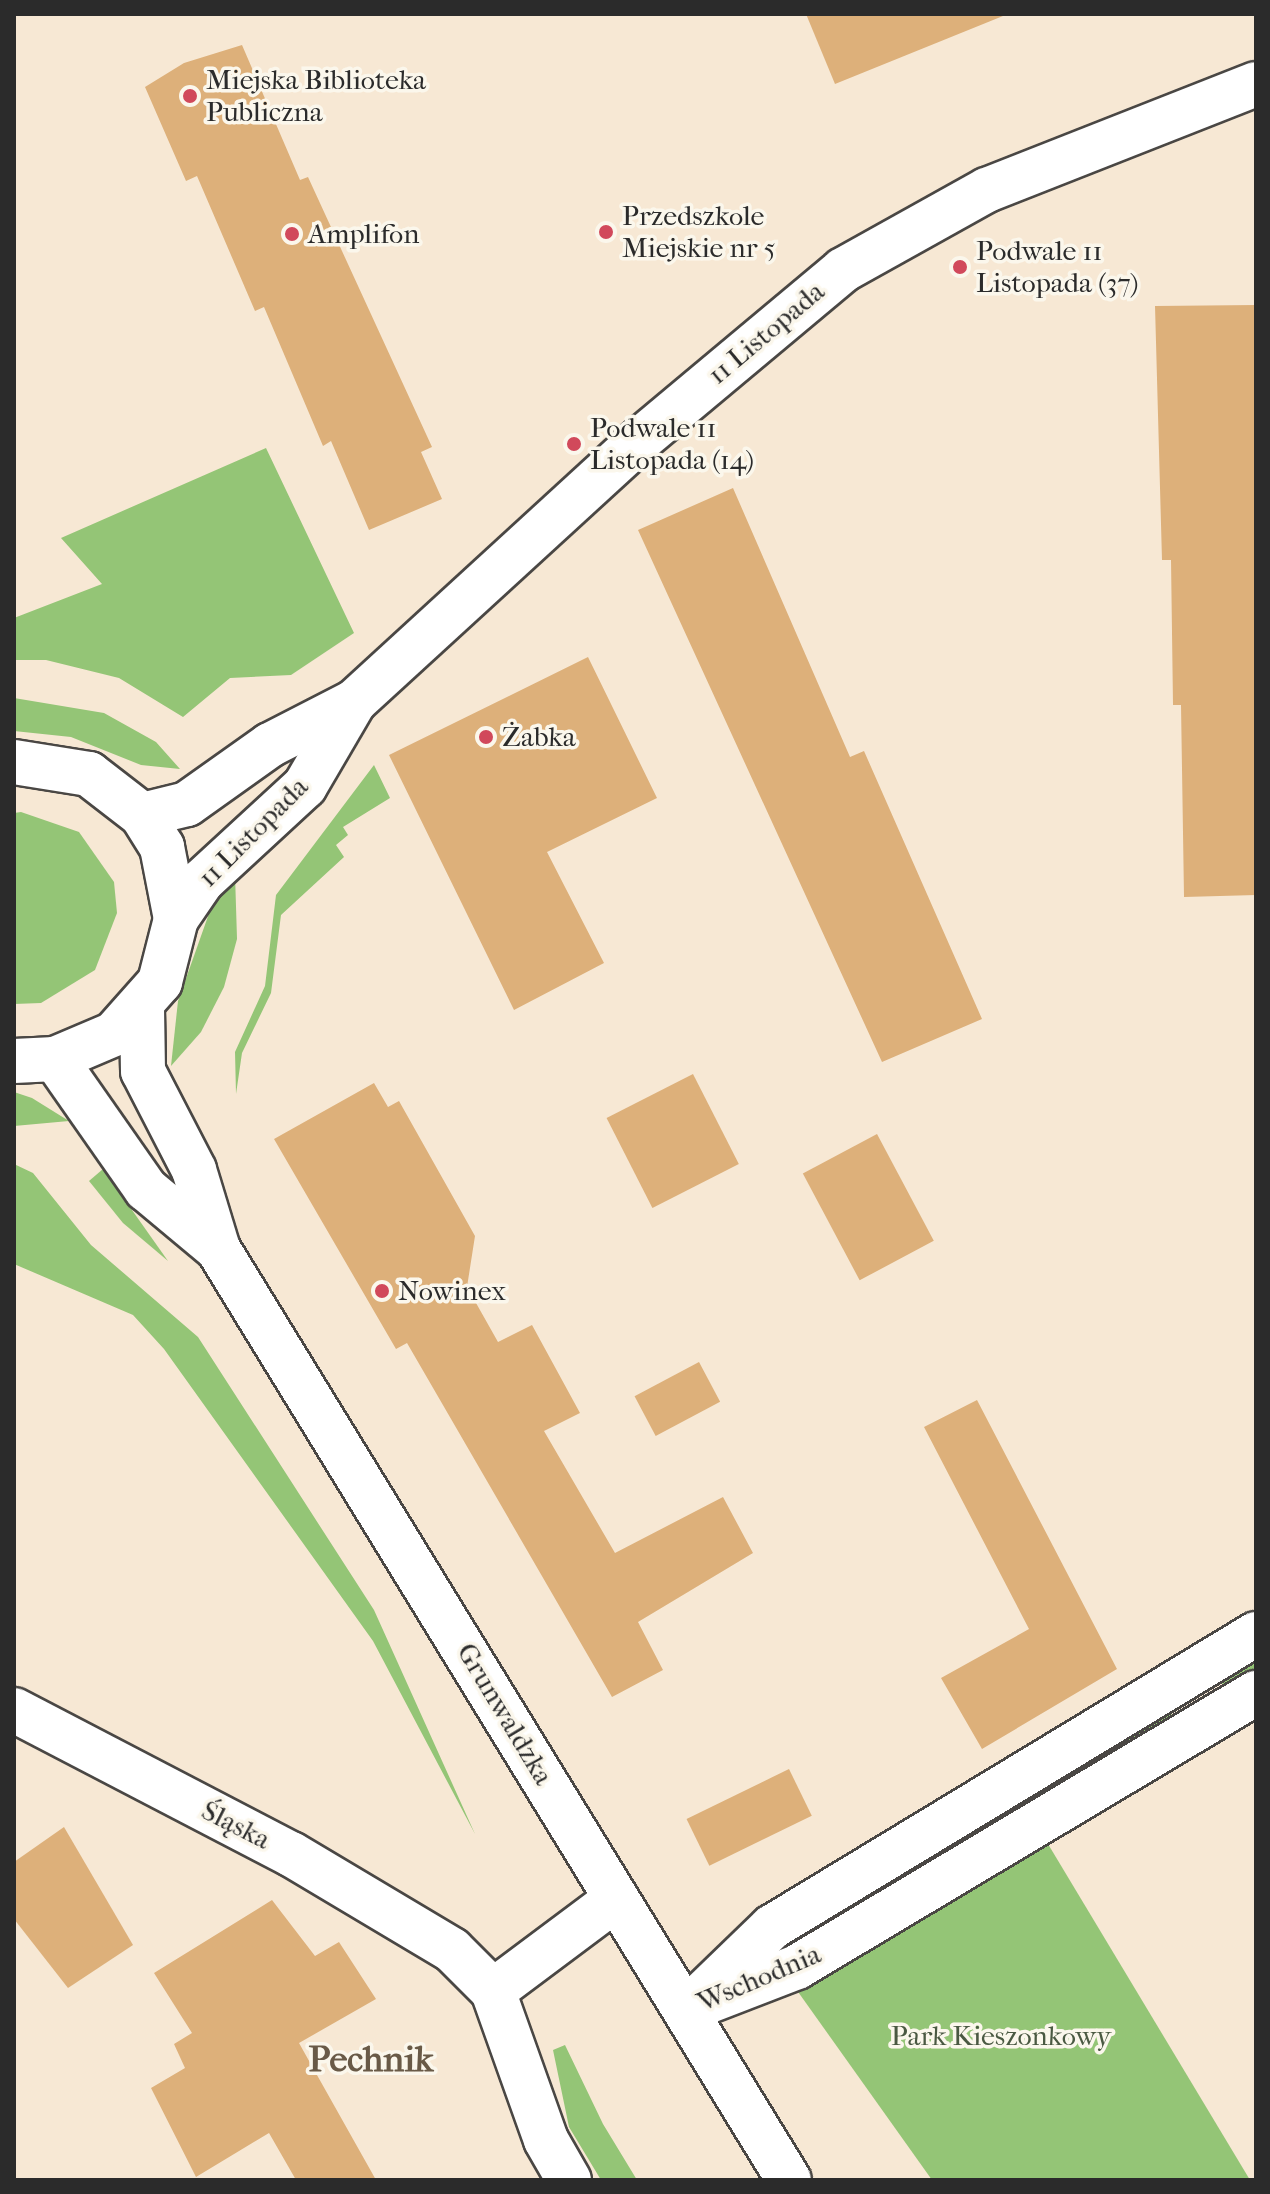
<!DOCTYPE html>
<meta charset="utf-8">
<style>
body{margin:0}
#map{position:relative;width:1270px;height:2194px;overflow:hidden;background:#f7e8d4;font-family:"IM FELL French Canon",serif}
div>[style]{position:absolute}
.green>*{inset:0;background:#94c576;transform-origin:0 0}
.building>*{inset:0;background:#ddb07a;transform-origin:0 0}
.roads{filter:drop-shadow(2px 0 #4a4744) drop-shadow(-2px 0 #4a4744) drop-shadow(0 2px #4a4744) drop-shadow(0 -2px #4a4744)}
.minor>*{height:44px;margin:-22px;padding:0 22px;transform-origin:22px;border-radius:22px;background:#fff}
.tertiary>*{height:44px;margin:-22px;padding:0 22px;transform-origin:22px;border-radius:22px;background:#fff}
.dots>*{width:22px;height:22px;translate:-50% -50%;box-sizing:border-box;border:4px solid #fbf7ec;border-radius:50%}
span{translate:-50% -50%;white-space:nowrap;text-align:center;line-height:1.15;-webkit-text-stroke:7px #fbf7ec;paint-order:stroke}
.poi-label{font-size:28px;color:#2b2b2b}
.left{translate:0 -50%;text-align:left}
.street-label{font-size:28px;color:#2b2b2b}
.park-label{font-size:28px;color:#4a5942}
.district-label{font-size:36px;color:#695a47;font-weight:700}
.frame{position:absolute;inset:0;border:16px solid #2b2b2b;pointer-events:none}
</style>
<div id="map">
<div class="green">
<i style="clip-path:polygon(266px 448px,354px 633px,291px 675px,230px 678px,183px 717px,119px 678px,46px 660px,14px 660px,14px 618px,102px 584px,61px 538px)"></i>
<i style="clip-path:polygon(14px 698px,104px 713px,156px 742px,180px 769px,141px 765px,71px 737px,14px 731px)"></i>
<i style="clip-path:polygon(374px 765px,390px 798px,343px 827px,348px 835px,336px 845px,344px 857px,281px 915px,271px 993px,242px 1053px,236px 1094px,235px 1052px,265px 986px,276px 895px)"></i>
<i style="clip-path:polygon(21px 812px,79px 832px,114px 882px,117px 913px,95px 970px,41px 1003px,14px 1004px,14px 813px)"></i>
<i style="clip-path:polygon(235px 875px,237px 939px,224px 987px,201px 1032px,171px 1066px,178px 1001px,212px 905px)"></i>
<i style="clip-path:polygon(14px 1092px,32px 1098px,69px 1121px,14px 1126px)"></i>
<i style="clip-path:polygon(14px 1164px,33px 1173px,91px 1245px,198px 1337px,374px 1610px,475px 1834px,373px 1641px,164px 1349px,133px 1315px,14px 1264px)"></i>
<i style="clip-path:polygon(103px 1169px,168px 1261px,123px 1223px,89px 1181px)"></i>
<i style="clip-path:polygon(1256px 1655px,1256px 1668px,1225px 1688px,1219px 1678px)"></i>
<i style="left:1168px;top:1708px;width:10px;height:154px;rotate:61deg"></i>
<i style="left:1014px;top:1799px;width:11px;height:283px;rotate:63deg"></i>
<i style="clip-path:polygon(1048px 1844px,1250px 2180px,932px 2180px,796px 1989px)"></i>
<i style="clip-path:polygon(565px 2045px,603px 2124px,637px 2180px,601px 2180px,569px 2127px,553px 2050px)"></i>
</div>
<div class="building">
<i style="clip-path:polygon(806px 14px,1003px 14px,1003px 16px,835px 84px)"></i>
<i style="clip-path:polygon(242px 45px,300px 180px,308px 177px,432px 447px,421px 452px,442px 499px,369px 530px,331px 441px,323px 446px,264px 307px,255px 311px,197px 176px,186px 181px,145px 87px,184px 63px)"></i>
<i style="clip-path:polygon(1256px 305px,1256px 895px,1184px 897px,1181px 705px,1173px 705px,1171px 560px,1162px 560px,1155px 306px)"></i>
<i style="clip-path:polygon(733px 488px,850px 757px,864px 751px,982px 1019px,882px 1062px,638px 530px)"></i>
<i style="clip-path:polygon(588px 657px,657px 798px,547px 852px,604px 963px,514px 1010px,389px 755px)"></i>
<i style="left:693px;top:1074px;width:101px;height:97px;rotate:63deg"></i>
<i style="clip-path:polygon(374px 1083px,388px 1107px,399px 1101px,475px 1236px,467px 1287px,498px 1342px,532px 1325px,580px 1413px,544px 1431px,615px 1553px,723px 1497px,753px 1553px,638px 1622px,663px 1670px,612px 1697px,407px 1343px,396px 1349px,274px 1139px)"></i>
<i style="left:877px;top:1134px;width:121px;height:84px;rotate:62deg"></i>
<i style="left:699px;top:1362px;width:45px;height:73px;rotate:62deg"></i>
<i style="clip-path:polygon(977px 1400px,1117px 1669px,982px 1749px,941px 1678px,1029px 1629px,924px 1427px)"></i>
<i style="left:789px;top:1769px;width:52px;height:114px;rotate:64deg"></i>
<i style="clip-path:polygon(64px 1827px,133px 1945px,68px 1988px,14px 1919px,14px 1862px)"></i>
<i style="clip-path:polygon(272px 1900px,315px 1956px,339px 1942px,376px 1999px,299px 2043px,376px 2180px,296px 2180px,269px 2133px,196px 2177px,151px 2088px,185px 2068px,174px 2044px,192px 2033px,154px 1973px)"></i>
</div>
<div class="roads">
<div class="minor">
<i style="left:14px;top:1710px;width:312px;rotate:27.5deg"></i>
<i style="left:291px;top:1854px;width:187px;rotate:30.8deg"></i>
<i style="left:452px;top:1950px;width:58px;rotate:45deg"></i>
<i style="left:493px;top:1991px;width:158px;rotate:70.4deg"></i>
<i style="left:546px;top:2140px;width:46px;rotate:60.1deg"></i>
<i style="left:493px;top:1991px;width:154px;rotate:-36.8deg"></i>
<i style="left:696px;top:2006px;width:108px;rotate:-21.1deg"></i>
<i style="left:797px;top:1967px;width:535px;rotate:-30.84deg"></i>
<i style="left:686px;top:2010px;width:120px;rotate:-44deg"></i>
<i style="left:772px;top:1927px;width:566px;rotate:-31.19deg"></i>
</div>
<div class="tertiary">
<i style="left:14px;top:762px;width:76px;rotate:9.1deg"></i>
<i style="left:89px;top:774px;width:67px;rotate:37.7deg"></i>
<i style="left:142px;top:815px;width:38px;rotate:58deg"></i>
<i style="left:162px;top:847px;width:73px;rotate:79deg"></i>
<i style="left:176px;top:919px;width:65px;rotate:104.3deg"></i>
<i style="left:160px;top:982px;width:69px;rotate:131.5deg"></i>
<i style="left:114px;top:1034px;width:64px;rotate:157deg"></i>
<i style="left:55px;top:1059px;width:41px;rotate:177.2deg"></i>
<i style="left:142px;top:815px;width:46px;rotate:-13.7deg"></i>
<i style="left:187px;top:804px;width:102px;rotate:-35.4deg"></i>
<i style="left:270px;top:745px;width:94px;rotate:-27.1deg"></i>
<i style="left:354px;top:702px;width:388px;rotate:-42.5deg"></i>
<i style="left:640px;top:440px;width:265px;rotate:-39.9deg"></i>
<i style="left:843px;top:270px;width:165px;rotate:-29.1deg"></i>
<i style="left:987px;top:190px;width:289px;rotate:-21.5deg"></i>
<i style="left:176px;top:919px;width:46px;rotate:-55.6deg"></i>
<i style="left:202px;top:881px;width:140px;rotate:-42.7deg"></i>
<i style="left:305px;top:786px;width:97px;rotate:-59.7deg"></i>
<i style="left:142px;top:1008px;width:63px;rotate:89.1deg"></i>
<i style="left:143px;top:1071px;width:111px;rotate:62.7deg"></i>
<i style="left:194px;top:1170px;width:83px;rotate:73.1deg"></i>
<i style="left:218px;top:1249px;width:1092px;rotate:58.48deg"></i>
<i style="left:55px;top:1059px;width:159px;rotate:55deg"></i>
<i style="left:146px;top:1189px;width:94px;rotate:39.8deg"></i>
</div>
</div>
<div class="dots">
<i style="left:190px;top:96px;background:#d1495b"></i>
<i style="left:606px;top:232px;background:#d1495b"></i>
<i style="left:292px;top:234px;background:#d1495b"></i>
<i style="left:960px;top:267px;background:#d1495b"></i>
<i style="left:574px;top:444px;background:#d1495b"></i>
<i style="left:486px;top:737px;background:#d1495b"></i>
<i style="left:382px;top:1291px;background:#d1495b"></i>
</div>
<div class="poi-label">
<span class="left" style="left:206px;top:96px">Miejska Biblioteka<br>Publiczna</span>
<span class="left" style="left:622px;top:232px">Przedszkole<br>Miejskie nr 5</span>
<span class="left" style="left:308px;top:234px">Amplifon</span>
<span class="left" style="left:976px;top:267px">Podwale 11<br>Listopada (37)</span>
<span class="left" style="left:590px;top:444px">Podwale 11<br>Listopada (14)</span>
<span class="left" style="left:502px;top:737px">Żabka</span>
<span class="left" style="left:398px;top:1291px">Nowinex</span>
</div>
<div class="street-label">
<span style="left:766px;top:333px;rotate:-40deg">11 Listopada</span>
<span style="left:253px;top:832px;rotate:-45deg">11 Listopada</span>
<span style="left:505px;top:1714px;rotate:59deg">Grunwaldzka</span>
<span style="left:236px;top:1825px;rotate:27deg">Śląska</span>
<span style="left:759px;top:1978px;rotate:-23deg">Wschodnia</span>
</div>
<div class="park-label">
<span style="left:1001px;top:2036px">Park Kieszonkowy</span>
</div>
<div class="district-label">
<span style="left:371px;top:2060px">Pechnik</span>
</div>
<div class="frame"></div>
</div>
